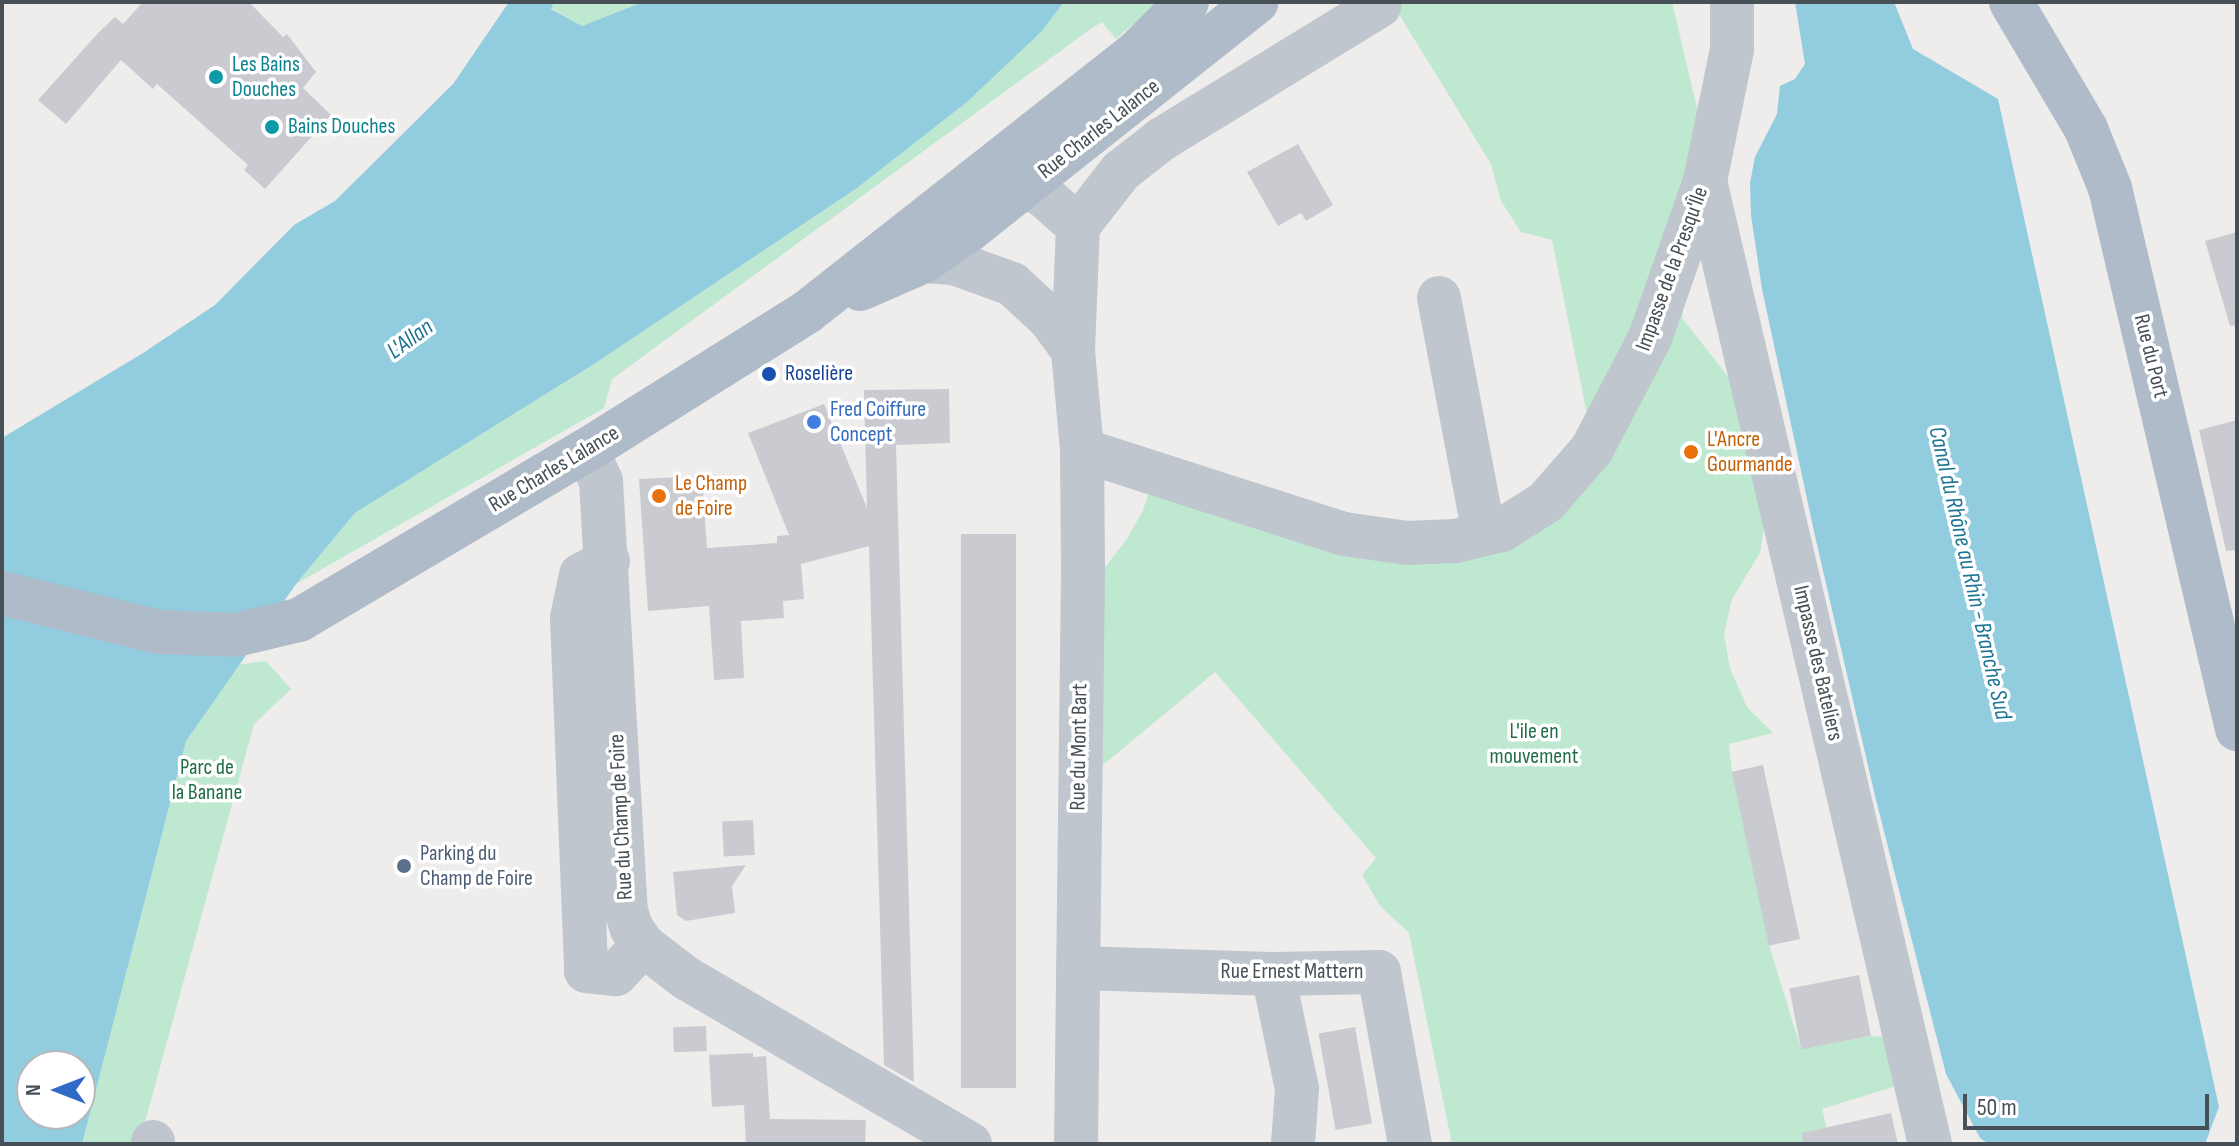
<!DOCTYPE html>
<meta charset="utf-8">
<style>
body{margin:0}
#map{position:relative;width:2239px;height:1146px;overflow:hidden;background:#efecec;font-family:"Sofia Sans Condensed",sans-serif}
div>[style]{position:absolute}
.green>*{inset:0;background:#bfe8d1}
.water>*{inset:0;background:#92ccdf}
.building>*{inset:0;background:#cacbd1;transform-origin:0 0}
.minor>*{height:44px;margin:-22px;padding:0 22px;transform-origin:22px;border-radius:22px;background:#bfc6cd}
.major>*{height:44px;margin:-22px;padding:0 22px;transform-origin:22px;border-radius:22px;background:#afbbc8}
.dots>*{width:22px;height:22px;translate:-50% -50%;box-sizing:border-box;border:4px solid #fff;border-radius:50%}
span{translate:-50% -50%;white-space:nowrap;text-align:center;line-height:1.15;-webkit-text-stroke:7px #fff;paint-order:stroke}
.culture-label{font-size:22px;color:#0d838f}
.left{translate:0 -50%;text-align:left}
.street-label{font-size:22px;color:#474f57}
.transit-label{font-size:22px;color:#164399}
.shop-label{font-size:22px;color:#366cbe}
.food-label{font-size:22px;color:#c56008}
.park-label{font-size:22px;color:#226e4b}
.service-label{font-size:22px;color:#4e5e75}
.water-label{font-size:24px;color:#1e7694;font-style:italic}
.frame{position:absolute;inset:0;border:4px solid #474f57;pointer-events:none}
.north{position:absolute;left:16px;top:1050px;width:80px;height:80px;box-sizing:border-box;background:#fff;border:2px solid #b5b9bc;border-radius:50%;rotate:270deg;font-size:22px;font-weight:700;line-height:32px;text-align:center;color:#474f57}
.north::after{content:'';display:block;margin:auto;width:28px;height:36px;background:#2f6bc6;clip-path:polygon(50% 0,100% 100%,50% 72%,0 100%)}
.scale{position:absolute;left:1963px;top:1094px;width:246px;height:36px;box-sizing:border-box;border:4px solid #474f57;border-top:0;padding-left:10px;font-size:24px;line-height:28px;white-space:nowrap;color:#474f57;-webkit-text-stroke:6px #fff;paint-order:stroke}
</style>
<div id="map">
<div class="green">
<i style="clip-path:polygon(554px 2px,643px 2px,582px 26px,551px 8px)"></i>
<i style="clip-path:polygon(1064px 2px,1159px 2px,1116px 39px,1102px 22px,1092px 28px,612px 379px,604px 408px,296px 584px,355px 513px,594px 364px,857px 188px,967px 102px,1041px 32px)"></i>
<i style="clip-path:polygon(1395px 2px,1672px 2px,1703px 134px,1682px 318px,1741px 393px,1768px 503px,1760px 553px,1732px 599px,1724px 634px,1730px 668px,1747px 707px,1773px 733px,1729px 744px,1732px 771px,1769px 945px,1801px 1049px,1871px 1036px,1887px 1037px,1896px 1086px,1822px 1109px,1831px 1144px,1452px 1144px,1409px 933px,1380px 906px,1362px 875px,1376px 858px,1215px 672px,1103px 765px,1102px 571px,1127px 539px,1143px 510px,1149px 492px,1405px 563px,1597px 464px,1552px 240px,1521px 232px,1501px 201px,1491px 164px,1397px 11px)"></i>
<i style="clip-path:polygon(266px 661px,291px 689px,254px 724px,139px 1144px,82px 1144px,186px 741px,236px 665px)"></i>
</div>
<div class="water">
<i style="clip-path:polygon(evenodd,509px 2px,554px 2px,551px 9px,582px 26px,643px 2px,1064px 2px,1041px 32px,967px 102px,857px 188px,594px 364px,355px 513px,296px 584px,186px 741px,82px 1144px,2px 1144px,2px 438px,143px 353px,215px 305px,294px 225px,335px 201px,453px 84px,509px 2px,32px 1066px,80px 1066px,80px 1114px,32px 1114px,32px 1066px)"></i>
<i style="clip-path:polygon(1795px 2px,1894px 2px,1913px 49px,1998px 99px,2219px 1107px,2205px 1144px,1989px 1144px,1980px 1138px,1946px 1074px,1875px 796px,1815px 536px,1762px 289px,1751px 215px,1750px 183px,1755px 157px,1777px 114px,1780px 86px,1795px 79px,1805px 64px)"></i>
</div>
<div class="building">
<i style="clip-path:polygon(143px 2px,249px 2px,283px 37px,287px 34px,316px 72px,303px 88px,331px 115px,265px 189px,244px 170px,248px 165px,157px 84px,153px 89px,121px 60px,66px 124px,38px 100px,99px 32px,115px 17px,123px 24px)"></i>
<i style="clip-path:polygon(1298px 144px,1333px 205px,1306px 221px,1301px 213px,1278px 226px,1247px 172px)"></i>
<i style="clip-path:polygon(2237px 232px,2237px 325px,2230px 326px,2205px 241px)"></i>
<i style="clip-path:polygon(949px 389px,950px 443px,896px 445px,914px 1082px,884px 1065px,869px 546px,801px 564px,804px 599px,783px 601px,784px 618px,741px 621px,744px 678px,714px 680px,709px 606px,648px 611px,639px 479px,702px 476px,707px 548px,777px 543px,777px 536px,789px 535px,748px 433px,824px 404px,867px 508px,864px 390px)"></i>
<i style="clip-path:polygon(2237px 420px,2237px 550px,2226px 551px,2199px 430px)"></i>
<i style="left:961px;top:534px;width:55px;height:554px"></i>
<i style="left:1763px;top:765px;width:178px;height:32px;rotate:78deg"></i>
<i style="left:753px;top:820px;width:35px;height:31px;rotate:87deg"></i>
<i style="clip-path:polygon(746px 865px,732px 886px,735px 913px,686px 921px,677px 915px,673px 872px)"></i>
<i style="left:1859px;top:975px;width:62px;height:71px;rotate:79deg"></i>
<i style="left:706px;top:1026px;width:25px;height:33px;rotate:88deg"></i>
<i style="left:1355px;top:1027px;width:98px;height:37px;rotate:80deg"></i>
<i style="clip-path:polygon(753px 1053px,753px 1057px,766px 1056px,770px 1119px,866px 1120px,865px 1144px,746px 1144px,744px 1105px,712px 1107px,709px 1055px)"></i>
<i style="clip-path:polygon(1891px 1113px,1898px 1144px,1803px 1144px,1802px 1133px)"></i>
</div>
<div class="minor">
<i style="left:993px;top:169px;width:58px;rotate:27.9deg"></i>
<i style="left:1044px;top:196px;width:45px;rotate:41.4deg"></i>
<i style="left:1078px;top:226px;width:125px;rotate:92.3deg"></i>
<i style="left:1073px;top:351px;width:99px;rotate:84.8deg"></i>
<i style="left:1082px;top:450px;width:123px;rotate:89.5deg"></i>
<i style="left:1083px;top:573px;width:571px;rotate:90.7deg"></i>
<i style="left:1705px;top:181px;width:989px;rotate:76.85deg"></i>
<i style="left:1078px;top:226px;width:70px;rotate:-52deg"></i>
<i style="left:1121px;top:171px;width:52px;rotate:-38deg"></i>
<i style="left:1162px;top:139px;width:255px;rotate:-31.5deg"></i>
<i style="left:924px;top:261px;width:30px;rotate:4deg"></i>
<i style="left:954px;top:263px;width:62px;rotate:19.9deg"></i>
<i style="left:1012px;top:284px;width:52px;rotate:42.6deg"></i>
<i style="left:1050px;top:319px;width:39px;rotate:54deg"></i>
<i style="left:1439px;top:298px;width:240px;rotate:79.2deg"></i>
<i style="left:587px;top:450px;width:34px;rotate:66deg"></i>
<i style="left:601px;top:481px;width:431px;rotate:86.7deg"></i>
<i style="left:626px;top:911px;width:19px;rotate:72deg"></i>
<i style="left:632px;top:929px;width:19px;rotate:55deg"></i>
<i style="left:643px;top:945px;width:54px;rotate:37.5deg"></i>
<i style="left:686px;top:978px;width:329px;rotate:30.3deg"></i>
<i style="left:1082px;top:450px;width:275px;rotate:17.8deg"></i>
<i style="left:1344px;top:534px;width:64px;rotate:8.1deg"></i>
<i style="left:1407px;top:543px;width:48px;rotate:-2.4deg"></i>
<i style="left:1455px;top:541px;width:48px;rotate:-13.2deg"></i>
<i style="left:1502px;top:530px;width:52px;rotate:-32.5deg"></i>
<i style="left:1546px;top:502px;width:70px;rotate:-49deg"></i>
<i style="left:1592px;top:449px;width:125px;rotate:-62.4deg"></i>
<i style="left:1650px;top:338px;width:166px;rotate:-70.7deg"></i>
<i style="left:1705px;top:181px;width:134px;rotate:-78.4deg"></i>
<i style="left:1732px;top:50px;width:48px;rotate:-90deg"></i>
<i style="left:608px;top:561px;width:30px;rotate:153deg"></i>
<i style="left:581px;top:575px;width:44px;rotate:101.8deg"></i>
<i style="left:572px;top:618px;width:353px;rotate:87.7deg"></i>
<i style="left:586px;top:971px;width:30px;rotate:6deg"></i>
<i style="left:616px;top:974px;width:40px;rotate:-47deg"></i>
<i style="left:1078px;top:968px;width:195px;rotate:1.8deg"></i>
<i style="left:1273px;top:974px;width:106px;rotate:-1.1deg"></i>
<i style="left:1379px;top:972px;width:175px;rotate:79.8deg"></i>
<i style="left:1273px;top:974px;width:117px;rotate:78.2deg"></i>
<i style="left:1297px;top:1089px;width:55px;rotate:94.2deg"></i>
<i style="left:153px;top:1142px;width:2px;rotate:90deg"></i>
</div>
<div class="major">
<i style="left:2011px;top:2px;width:147px;rotate:59.4deg"></i>
<i style="left:2086px;top:129px;width:64px;rotate:67.9deg"></i>
<i style="left:2110px;top:188px;width:556px;rotate:76.79deg"></i>
<i style="left:860px;top:289px;width:70px;rotate:-23.6deg"></i>
<i style="left:924px;top:261px;width:55px;rotate:-34.6deg"></i>
<i style="left:969px;top:230px;width:367px;rotate:-38.4deg"></i>
<i style="left:2px;top:593px;width:162px;rotate:14deg"></i>
<i style="left:159px;top:632px;width:77px;rotate:2.2deg"></i>
<i style="left:236px;top:635px;width:65px;rotate:-13.4deg"></i>
<i style="left:299px;top:620px;width:334px;rotate:-30.6deg"></i>
<i style="left:587px;top:450px;width:260px;rotate:-32.1deg"></i>
<i style="left:807px;top:312px;width:419px;rotate:-38.2deg"></i>
<i style="left:1136px;top:53px;width:72px;rotate:-45deg"></i>
</div>
<div class="dots">
<i style="left:216px;top:77px;background:#0f9aa8"></i>
<i style="left:272px;top:127px;background:#0f9aa8"></i>
<i style="left:769px;top:374px;background:#1a4fb4"></i>
<i style="left:814px;top:422px;background:#3f7fe0"></i>
<i style="left:1691px;top:452px;background:#e8710a"></i>
<i style="left:659px;top:496px;background:#e8710a"></i>
<i style="left:404px;top:866px;background:#5c6f8a"></i>
</div>
<div class="culture-label">
<span class="left" style="left:232px;top:77px">Les Bains<br>Douches</span>
<span class="left" style="left:288px;top:127px">Bains Douches</span>
</div>
<div class="street-label">
<span style="left:1099px;top:129px;rotate:-38deg">Rue Charles Lalance</span>
<span style="left:1672px;top:269px;rotate:-70deg">Impasse de la Presqu'Île</span>
<span style="left:2151px;top:356px;rotate:76deg">Rue du Port</span>
<span style="left:554px;top:469px;rotate:-31deg">Rue Charles Lalance</span>
<span style="left:1818px;top:663px;rotate:77deg">Impasse des Bateliers</span>
<span style="left:1079px;top:747px;rotate:-89deg">Rue du Mont Bart</span>
<span style="left:621px;top:817px;rotate:-93deg">Rue du Champ de Foire</span>
<span style="left:1292px;top:972px">Rue Ernest Mattern</span>
</div>
<div class="transit-label">
<span class="left" style="left:785px;top:374px">Roselière</span>
</div>
<div class="shop-label">
<span class="left" style="left:830px;top:422px">Fred Coiffure<br>Concept</span>
</div>
<div class="food-label">
<span class="left" style="left:1707px;top:452px">L'Ancre<br>Gourmande</span>
<span class="left" style="left:675px;top:496px">Le Champ<br>de Foire</span>
</div>
<div class="park-label">
<span style="left:1534px;top:744px">L'ile en<br>mouvement</span>
<span style="left:207px;top:780px">Parc de<br>la Banane</span>
</div>
<div class="service-label">
<span class="left" style="left:420px;top:866px">Parking du<br>Champ de Foire</span>
</div>
<div class="water-label">
<span style="left:410px;top:339px;rotate:-36deg">L'Allan</span>
<span style="left:1970px;top:573px;rotate:77deg">Canal du Rhône au Rhin - Branche Sud</span>
</div>
<div class="frame"></div>
<div class="north">N</div>
<div class="scale">50 m</div>
</div>
